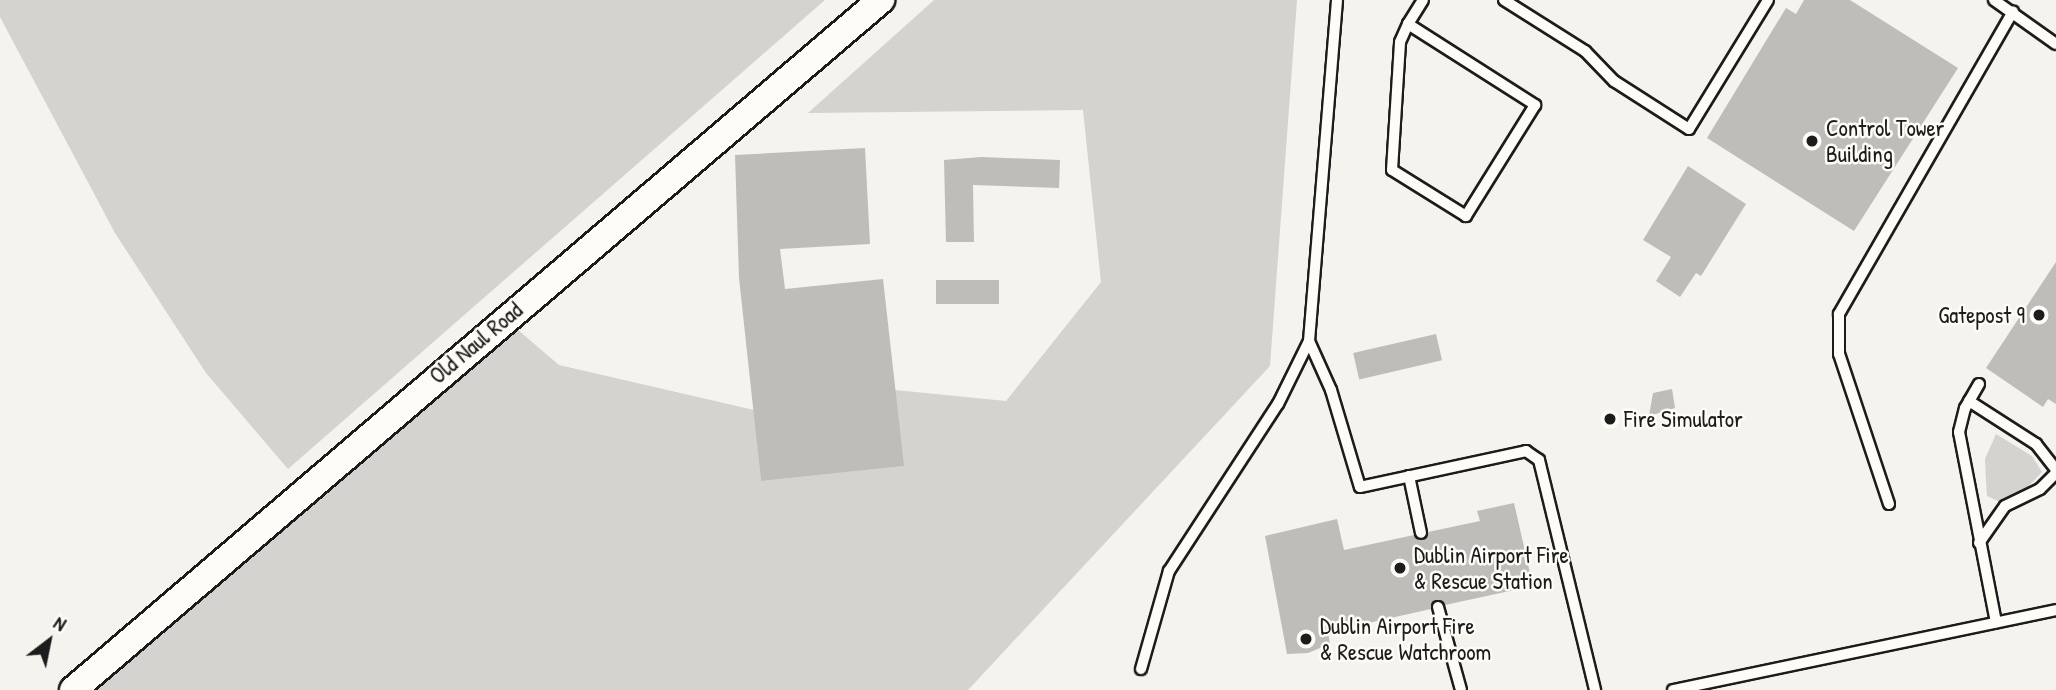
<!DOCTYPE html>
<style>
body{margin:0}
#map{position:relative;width:2056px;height:690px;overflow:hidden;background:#f4f3ee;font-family:"Patrick Hand",sans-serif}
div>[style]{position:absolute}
.green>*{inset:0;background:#d4d3cf}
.building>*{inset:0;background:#bebdba;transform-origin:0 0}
.roads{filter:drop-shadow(2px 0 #1c1c1c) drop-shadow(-2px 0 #1c1c1c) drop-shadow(0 2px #1c1c1c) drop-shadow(0 -2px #1c1c1c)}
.lane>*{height:10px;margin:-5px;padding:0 5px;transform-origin:5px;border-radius:5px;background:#fdfcf7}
.secondary>*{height:26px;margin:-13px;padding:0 13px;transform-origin:13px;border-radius:13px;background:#fdfcf7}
.dots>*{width:19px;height:19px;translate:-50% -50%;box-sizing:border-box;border:4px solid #fdfcf7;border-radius:50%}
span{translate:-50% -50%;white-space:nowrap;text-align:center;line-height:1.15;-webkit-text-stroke:5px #fdfcf7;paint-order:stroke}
.poi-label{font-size:23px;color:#1c1c1c}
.left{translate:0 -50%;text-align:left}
.right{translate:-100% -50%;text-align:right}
.street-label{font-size:23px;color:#1c1c1c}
.north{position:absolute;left:14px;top:606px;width:70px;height:70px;-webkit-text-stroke:5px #fdfcf7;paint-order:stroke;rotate:32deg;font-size:19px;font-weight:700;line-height:28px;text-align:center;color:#1c1c1c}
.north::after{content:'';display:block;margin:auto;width:24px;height:32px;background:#1c1c1c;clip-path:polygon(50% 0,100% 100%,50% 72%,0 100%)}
</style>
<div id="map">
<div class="green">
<i style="clip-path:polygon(0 0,825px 0,288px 469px,206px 373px,115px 233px,0 17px)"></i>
<i style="clip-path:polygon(934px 0,1297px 0,1270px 366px,968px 690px,94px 690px,518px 330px,559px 365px,754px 410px,761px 481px,903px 466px,895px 390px,1006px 401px,1101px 282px,1083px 110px,808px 113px)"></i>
<i style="clip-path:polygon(1996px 434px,2032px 456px,2042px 472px,2027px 488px,2000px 502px,1987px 496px,1986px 481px,1985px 459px)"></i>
</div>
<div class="building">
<i style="clip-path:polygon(1804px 0,1850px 0,1958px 68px,1854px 231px,1707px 138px,1786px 8px,1796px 14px)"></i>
<i style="clip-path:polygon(865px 148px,870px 244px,780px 249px,785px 289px,883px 279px,904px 466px,761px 481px,739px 278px,735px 155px)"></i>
<i style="clip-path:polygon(981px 157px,1060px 160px,1059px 188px,973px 185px,974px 242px,946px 242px,944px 160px)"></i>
<i style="clip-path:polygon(1688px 166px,1746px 204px,1701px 276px,1696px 273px,1680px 297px,1656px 281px,1671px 257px,1643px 240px)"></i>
<i style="clip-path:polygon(2056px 262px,2056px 404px,2048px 399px,2043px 407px,1986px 368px)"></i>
<i style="left:936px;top:280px;width:63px;height:24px"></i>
<i style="left:1436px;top:334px;width:27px;height:85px;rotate:77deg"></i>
<i style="clip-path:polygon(1672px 389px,1675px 408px,1649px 416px,1653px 393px)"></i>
<i style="clip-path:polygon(1514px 503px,1533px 586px,1445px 605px,1435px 600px,1431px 609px,1328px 632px,1330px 644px,1308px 653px,1287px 654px,1265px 536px,1337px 519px,1344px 550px,1414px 535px,1422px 540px,1428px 532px,1480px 521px,1477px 511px)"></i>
</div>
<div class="roads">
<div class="lane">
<i style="left:1504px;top:0;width:96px;rotate:32.2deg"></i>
<i style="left:1585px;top:51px;width:42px;rotate:46deg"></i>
<i style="left:1614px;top:81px;width:89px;rotate:32.6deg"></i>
<i style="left:1689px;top:129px;width:151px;rotate:-58.5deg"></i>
<i style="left:1994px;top:0;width:76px;rotate:35.4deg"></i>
<i style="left:1408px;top:24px;width:151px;rotate:32.5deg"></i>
<i style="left:1535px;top:105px;width:131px;rotate:121.9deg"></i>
<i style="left:1466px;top:216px;width:87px;rotate:-148.1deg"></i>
<i style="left:1392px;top:170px;width:128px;rotate:-86.4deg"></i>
<i style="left:1400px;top:42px;width:20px;rotate:-66deg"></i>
<i style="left:1408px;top:24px;width:28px;rotate:-58deg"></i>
<i style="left:1309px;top:341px;width:342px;rotate:-85.3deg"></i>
<i style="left:1979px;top:384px;width:28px;rotate:120deg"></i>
<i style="left:1965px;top:408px;width:25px;rotate:104deg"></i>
<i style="left:1959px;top:432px;width:194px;rotate:79deg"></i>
<i style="left:1969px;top:401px;width:80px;rotate:32.7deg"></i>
<i style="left:2036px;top:444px;width:33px;rotate:52deg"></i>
<i style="left:1409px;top:476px;width:58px;rotate:78.1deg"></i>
<i style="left:1889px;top:504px;width:158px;rotate:-108.4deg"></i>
<i style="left:1839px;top:354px;width:40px;rotate:-90deg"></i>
<i style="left:1839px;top:314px;width:349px;rotate:-60.1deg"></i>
<i style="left:1979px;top:543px;width:45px;rotate:-54.9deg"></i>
<i style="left:2005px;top:506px;width:39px;rotate:-26deg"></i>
<i style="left:2040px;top:489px;width:23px;rotate:-45deg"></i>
<i style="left:1438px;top:607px;width:86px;rotate:74.5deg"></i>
<i style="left:1141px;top:669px;width:102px;rotate:-74.1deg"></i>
<i style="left:1169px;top:571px;width:199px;rotate:-56.9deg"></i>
<i style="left:1278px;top:404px;width:70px;rotate:-63.8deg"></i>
<i style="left:1309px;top:341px;width:54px;rotate:65.8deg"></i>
<i style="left:1331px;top:390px;width:101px;rotate:73.4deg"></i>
<i style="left:1360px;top:487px;width:170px;rotate:-12.2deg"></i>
<i style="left:1526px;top:451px;width:16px;rotate:35deg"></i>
<i style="left:1539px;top:460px;width:237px;rotate:76.3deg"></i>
<i style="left:1673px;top:690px;width:391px;rotate:-11.8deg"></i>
</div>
<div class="secondary">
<i style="left:73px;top:690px;width:1063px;rotate:-40.5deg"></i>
</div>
</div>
<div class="dots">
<i style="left:1812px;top:141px;background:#1c1c1c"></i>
<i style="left:2039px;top:315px;background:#1c1c1c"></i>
<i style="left:1610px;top:419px;background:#1c1c1c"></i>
<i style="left:1400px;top:568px;background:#1c1c1c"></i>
<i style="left:1306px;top:639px;background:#1c1c1c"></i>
</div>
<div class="poi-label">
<span class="left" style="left:1826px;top:141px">Control Tower<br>Building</span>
<span class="right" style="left:2025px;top:315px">Gatepost 9</span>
<span class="left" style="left:1624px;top:419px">Fire Simulator</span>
<span class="left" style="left:1414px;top:568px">Dublin Airport Fire<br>&amp; Rescue Station</span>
<span class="left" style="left:1320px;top:639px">Dublin Airport Fire<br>&amp; Rescue Watchroom</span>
</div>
<div class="street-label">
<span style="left:476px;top:343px;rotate:-40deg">Old Naul Road</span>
</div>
<div class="north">N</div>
</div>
